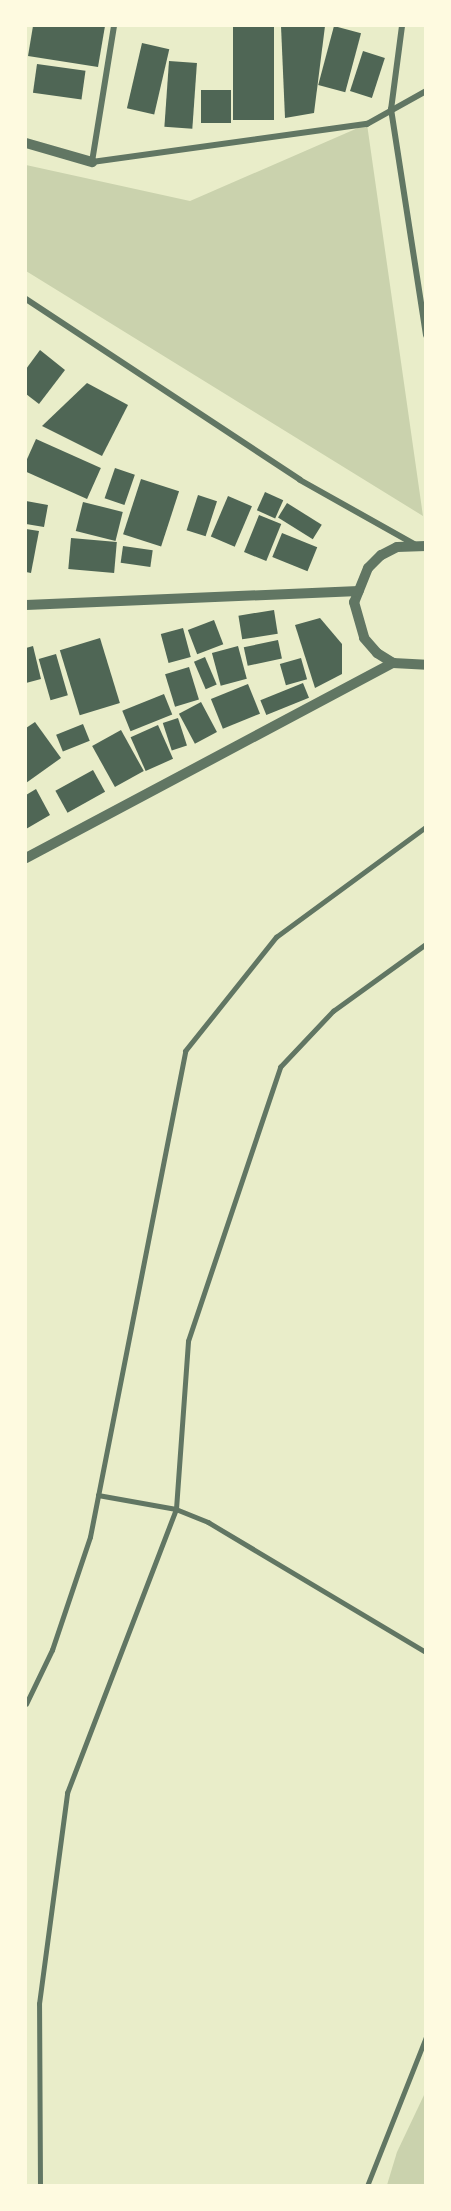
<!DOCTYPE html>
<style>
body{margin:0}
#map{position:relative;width:451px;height:2211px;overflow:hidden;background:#e9edc9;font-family:"Asap Condensed",sans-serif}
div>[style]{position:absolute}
.green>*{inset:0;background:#cad2ad}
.building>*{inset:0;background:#4f6655;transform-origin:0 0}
.service>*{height:4.5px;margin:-2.25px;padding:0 2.25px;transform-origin:2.25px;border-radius:2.25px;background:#617663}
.minor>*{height:6px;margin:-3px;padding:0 3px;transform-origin:3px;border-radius:3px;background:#617663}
.tertiary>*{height:10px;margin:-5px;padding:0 5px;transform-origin:5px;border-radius:5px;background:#617663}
span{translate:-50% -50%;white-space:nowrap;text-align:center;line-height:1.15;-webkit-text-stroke:6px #fefae0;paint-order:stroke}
.frame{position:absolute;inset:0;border:27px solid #fefae0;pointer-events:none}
</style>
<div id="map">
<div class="green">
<i style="clip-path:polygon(367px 124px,423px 516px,26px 271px,26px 165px,190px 201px)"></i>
<i style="clip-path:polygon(425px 2093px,425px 2185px,387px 2185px,397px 2152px)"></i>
</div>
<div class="building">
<i style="clip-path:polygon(33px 26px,105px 26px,98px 67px,28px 56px)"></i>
<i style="left:233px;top:26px;width:41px;height:94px"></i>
<i style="clip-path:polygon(281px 26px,325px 26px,314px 113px,285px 118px)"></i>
<i style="left:334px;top:26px;width:28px;height:61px;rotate:15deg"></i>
<i style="left:142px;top:43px;width:28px;height:67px;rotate:13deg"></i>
<i style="left:363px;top:51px;width:23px;height:42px;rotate:18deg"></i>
<i style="left:169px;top:61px;width:28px;height:66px;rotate:4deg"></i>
<i style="left:37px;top:64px;width:49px;height:29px;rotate:8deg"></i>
<i style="left:201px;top:90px;width:30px;height:33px"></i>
<i style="clip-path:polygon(40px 350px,65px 370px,39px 404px,26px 394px,26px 369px)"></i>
<i style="clip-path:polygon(87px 383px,128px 405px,102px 456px,42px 426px)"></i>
<i style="left:36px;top:439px;width:71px;height:34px;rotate:24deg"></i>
<i style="left:115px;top:468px;width:21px;height:32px;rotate:19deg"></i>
<i style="left:141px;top:479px;width:40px;height:58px;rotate:18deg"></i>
<i style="left:265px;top:492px;width:20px;height:20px;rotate:24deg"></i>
<i style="left:198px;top:495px;width:20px;height:37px;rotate:18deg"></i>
<i style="left:228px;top:496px;width:26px;height:44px;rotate:23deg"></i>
<i style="clip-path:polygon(26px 501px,48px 505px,44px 527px,26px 524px)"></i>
<i style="left:83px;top:502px;width:41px;height:30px;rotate:14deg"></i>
<i style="left:287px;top:503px;width:41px;height:17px;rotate:32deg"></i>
<i style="left:259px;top:515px;width:24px;height:40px;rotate:22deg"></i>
<i style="clip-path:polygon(26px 529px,39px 531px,31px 573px,26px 572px)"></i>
<i style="left:282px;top:533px;width:38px;height:26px;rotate:22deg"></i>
<i style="left:71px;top:538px;width:46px;height:31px;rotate:5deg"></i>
<i style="left:123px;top:546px;width:30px;height:17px;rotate:8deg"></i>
<i style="left:274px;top:610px;width:24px;height:36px;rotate:81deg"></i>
<i style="clip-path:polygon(320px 618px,342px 644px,342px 674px,315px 688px,295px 625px)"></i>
<i style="left:214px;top:620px;width:26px;height:28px;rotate:69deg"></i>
<i style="left:183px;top:628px;width:30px;height:23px;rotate:75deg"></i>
<i style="left:100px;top:638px;width:68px;height:42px;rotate:73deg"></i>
<i style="left:278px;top:640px;width:19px;height:35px;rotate:78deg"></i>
<i style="clip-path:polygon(33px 646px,41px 679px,26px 683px,26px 648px)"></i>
<i style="left:238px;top:646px;width:34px;height:27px;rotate:75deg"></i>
<i style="left:56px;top:654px;width:43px;height:18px;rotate:74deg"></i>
<i style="left:205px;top:657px;width:30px;height:12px;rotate:67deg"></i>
<i style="left:301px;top:658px;width:22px;height:22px;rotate:74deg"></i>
<i style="left:189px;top:667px;width:34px;height:25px;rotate:73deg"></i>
<i style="left:303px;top:683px;width:16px;height:46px;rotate:68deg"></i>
<i style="left:248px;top:684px;width:32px;height:40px;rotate:68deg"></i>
<i style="left:164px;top:694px;width:22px;height:45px;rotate:68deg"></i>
<i style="left:201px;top:702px;width:34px;height:25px;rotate:62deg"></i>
<i style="left:178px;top:718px;width:29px;height:16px;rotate:72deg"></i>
<i style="clip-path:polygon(35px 722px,61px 758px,26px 783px,26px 728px)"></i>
<i style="left:83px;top:724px;width:18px;height:29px;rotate:68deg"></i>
<i style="left:158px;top:725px;width:37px;height:30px;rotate:66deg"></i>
<i style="left:121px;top:730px;width:47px;height:33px;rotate:61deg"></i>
<i style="left:93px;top:770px;width:25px;height:43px;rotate:61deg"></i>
<i style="clip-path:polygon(36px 789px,50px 815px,26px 829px,26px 795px)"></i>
</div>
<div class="service">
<i style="left:98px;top:1495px;width:79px;rotate:10.2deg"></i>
<i style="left:176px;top:1509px;width:35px;rotate:22deg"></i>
<i style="left:208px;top:1522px;width:254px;rotate:30.8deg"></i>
<i style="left:26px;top:1704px;width:60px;rotate:-64.3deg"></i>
<i style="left:52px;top:1650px;width:119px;rotate:-71.4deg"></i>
<i style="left:90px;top:1537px;width:495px;rotate:-78.9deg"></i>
<i style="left:185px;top:1051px;width:146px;rotate:-51.4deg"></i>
<i style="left:276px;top:937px;width:186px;rotate:-36.3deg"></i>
<i style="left:40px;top:2186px;width:182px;rotate:-90.3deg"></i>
<i style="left:39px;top:2004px;width:213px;rotate:-82.4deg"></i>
<i style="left:67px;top:1793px;width:304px;rotate:-69deg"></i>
<i style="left:176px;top:1509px;width:168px;rotate:-85.9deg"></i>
<i style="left:188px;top:1341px;width:289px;rotate:-71.4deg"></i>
<i style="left:280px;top:1067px;width:77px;rotate:-46.6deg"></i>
<i style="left:333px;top:1011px;width:115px;rotate:-35.8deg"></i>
<i style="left:367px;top:2186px;width:160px;rotate:-68.4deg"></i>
</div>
<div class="minor">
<i style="left:114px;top:26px;width:138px;rotate:99.2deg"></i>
<i style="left:92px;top:162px;width:278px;rotate:-7.9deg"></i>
<i style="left:367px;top:124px;width:68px;rotate:-29.2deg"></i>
<i style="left:402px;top:26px;width:84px;rotate:97.5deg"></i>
<i style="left:391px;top:109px;width:229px;rotate:81.2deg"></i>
<i style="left:26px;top:299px;width:328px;rotate:33.4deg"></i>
<i style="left:300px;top:480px;width:131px;rotate:29.3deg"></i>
</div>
<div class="tertiary">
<i style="left:26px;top:143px;width:69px;rotate:16.1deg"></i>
<i style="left:426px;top:546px;width:29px;rotate:178deg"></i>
<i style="left:397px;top:547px;width:18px;rotate:153deg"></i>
<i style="left:381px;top:555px;width:18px;rotate:135deg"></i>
<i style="left:368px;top:568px;width:37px;rotate:112deg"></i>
<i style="left:354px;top:602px;width:37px;rotate:74deg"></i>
<i style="left:364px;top:638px;width:20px;rotate:49deg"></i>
<i style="left:377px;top:653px;width:19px;rotate:32deg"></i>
<i style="left:393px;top:663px;width:33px;rotate:3deg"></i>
<i style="left:26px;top:605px;width:333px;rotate:-2.4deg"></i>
<i style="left:26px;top:858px;width:416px;rotate:-28deg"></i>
</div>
<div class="frame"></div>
</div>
